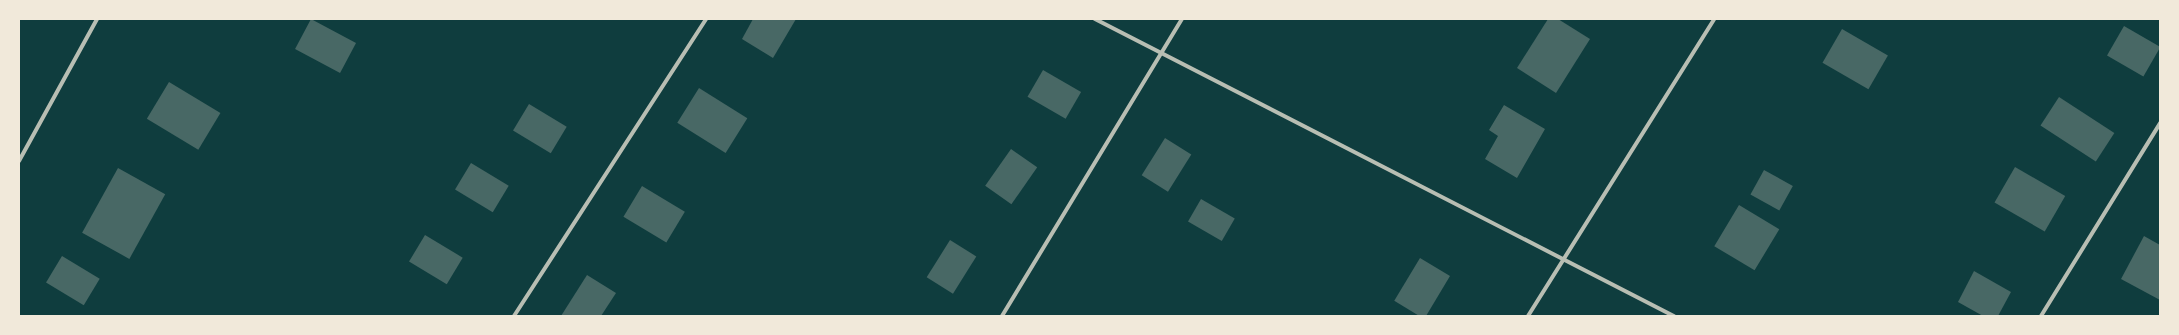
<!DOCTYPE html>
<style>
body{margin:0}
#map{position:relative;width:2179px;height:335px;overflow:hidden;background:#0f3d3e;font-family:"Crimson Pro",serif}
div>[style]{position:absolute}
.building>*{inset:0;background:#486865;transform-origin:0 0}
.minor>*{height:4px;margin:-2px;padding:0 2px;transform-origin:2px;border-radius:2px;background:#b8beb3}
span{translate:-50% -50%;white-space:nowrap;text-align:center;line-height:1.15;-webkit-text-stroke:3px #f1e9da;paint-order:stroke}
.frame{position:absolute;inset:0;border:20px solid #f1e9da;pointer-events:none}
</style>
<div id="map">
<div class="building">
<i style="left:311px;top:19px;width:51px;height:34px;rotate:28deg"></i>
<i style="clip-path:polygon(753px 19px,796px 19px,773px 58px,742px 39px)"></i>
<i style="clip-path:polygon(1548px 19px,1558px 19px,1590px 39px,1556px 93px,1517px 68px)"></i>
<i style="left:2124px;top:26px;width:42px;height:34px;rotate:30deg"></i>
<i style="left:1842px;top:29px;width:53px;height:39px;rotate:30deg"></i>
<i style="left:1043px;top:70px;width:44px;height:31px;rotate:30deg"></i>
<i style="left:169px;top:82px;width:60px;height:43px;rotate:31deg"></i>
<i style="left:699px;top:88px;width:57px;height:41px;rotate:32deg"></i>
<i style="left:2059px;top:97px;width:66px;height:34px;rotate:33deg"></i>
<i style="left:529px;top:104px;width:44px;height:31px;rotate:31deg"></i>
<i style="clip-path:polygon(1504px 105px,1545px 129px,1517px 178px,1485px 159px,1498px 136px,1489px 130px)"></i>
<i style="left:1165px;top:138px;width:31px;height:44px;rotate:32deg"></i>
<i style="left:1011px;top:149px;width:32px;height:45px;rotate:35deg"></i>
<i style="left:471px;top:163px;width:44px;height:31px;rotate:31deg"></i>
<i style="left:2015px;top:167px;width:58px;height:41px;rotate:30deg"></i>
<i style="left:118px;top:168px;width:54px;height:74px;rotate:29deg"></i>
<i style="left:1764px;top:170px;width:33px;height:28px;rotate:29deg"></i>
<i style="left:642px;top:186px;width:50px;height:36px;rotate:31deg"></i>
<i style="left:1201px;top:199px;width:39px;height:26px;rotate:30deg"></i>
<i style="left:1739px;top:205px;width:47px;height:48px;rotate:31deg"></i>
<i style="left:425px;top:235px;width:44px;height:31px;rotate:31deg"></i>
<i style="clip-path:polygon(2144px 236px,2160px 245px,2160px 300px,2121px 279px)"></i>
<i style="left:950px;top:240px;width:31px;height:44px;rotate:32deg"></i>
<i style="left:62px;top:256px;width:44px;height:31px;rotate:31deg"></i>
<i style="left:1420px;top:258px;width:35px;height:50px;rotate:31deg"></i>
<i style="clip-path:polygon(1974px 271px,2011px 292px,1998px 316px,1983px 316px,1958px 302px)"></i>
<i style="clip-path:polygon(587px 275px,616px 293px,601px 316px,561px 316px)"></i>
</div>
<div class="minor">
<i style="left:1095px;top:19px;width:651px;rotate:27.16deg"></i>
<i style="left:19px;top:161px;width:162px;rotate:-61.2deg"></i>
<i style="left:514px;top:316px;width:354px;rotate:-57.1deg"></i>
<i style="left:1002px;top:316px;width:347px;rotate:-58.8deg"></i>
<i style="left:1528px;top:316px;width:350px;rotate:-57.9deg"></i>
<i style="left:2041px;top:316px;width:227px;rotate:-58.3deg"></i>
</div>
<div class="frame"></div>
</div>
